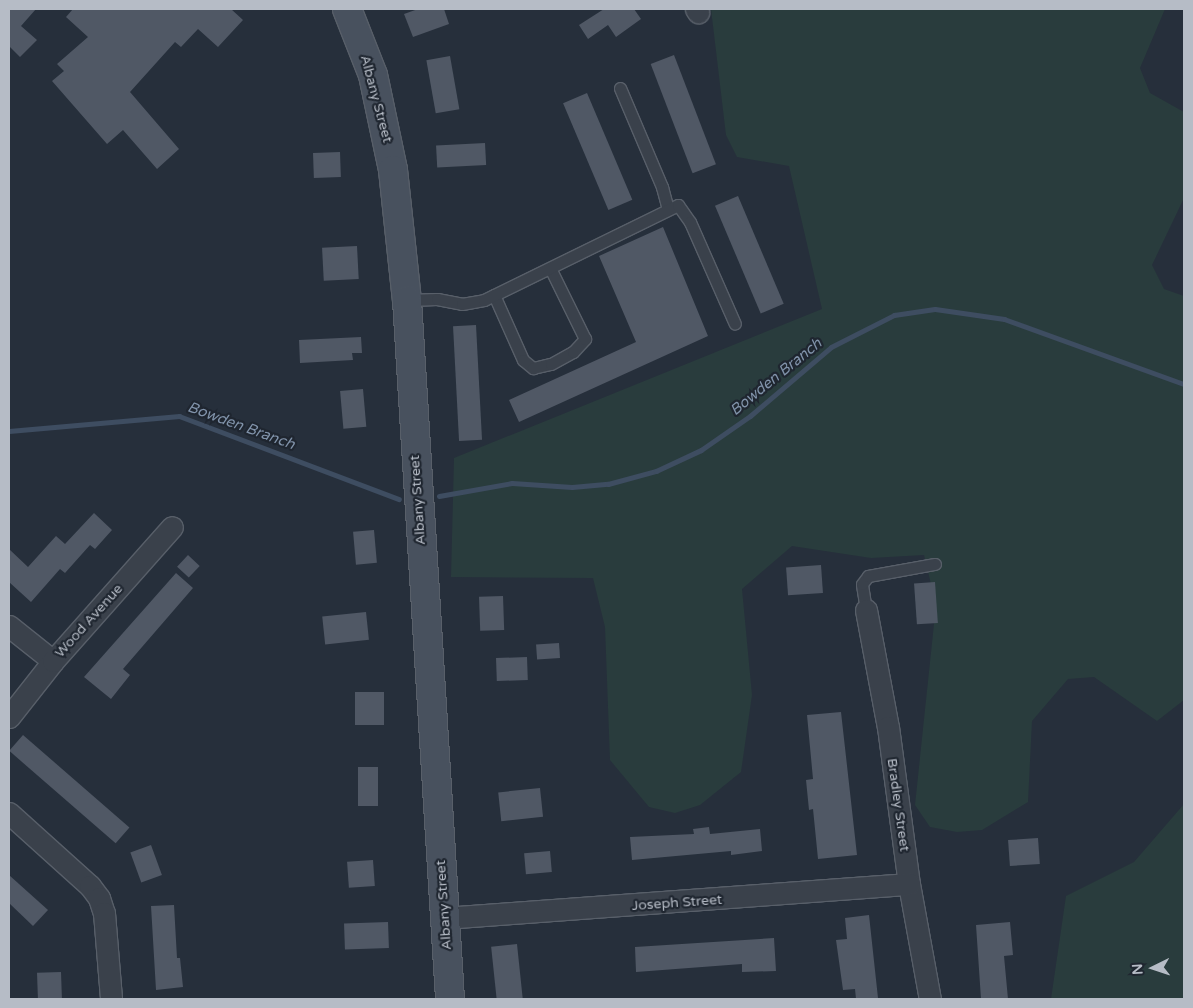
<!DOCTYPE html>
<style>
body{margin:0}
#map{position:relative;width:1193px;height:1008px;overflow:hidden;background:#262f3b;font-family:"Varela Round",sans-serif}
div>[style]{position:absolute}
.green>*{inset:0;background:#293c3d}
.stream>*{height:5px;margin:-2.5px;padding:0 2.5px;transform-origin:2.5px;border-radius:2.5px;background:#3e4d61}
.building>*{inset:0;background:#505865;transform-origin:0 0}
.roads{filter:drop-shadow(1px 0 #585f69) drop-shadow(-1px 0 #585f69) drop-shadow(0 1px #585f69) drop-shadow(0 -1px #585f69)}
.lane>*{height:11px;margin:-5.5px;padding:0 5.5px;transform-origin:5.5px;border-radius:5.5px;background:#3a414b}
.street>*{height:21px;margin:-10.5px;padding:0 10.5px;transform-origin:10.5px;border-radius:10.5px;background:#3a414b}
.secondary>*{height:28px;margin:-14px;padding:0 14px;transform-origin:14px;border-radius:14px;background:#48515e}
span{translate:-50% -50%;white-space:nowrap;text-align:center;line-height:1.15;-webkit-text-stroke:4.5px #1f2630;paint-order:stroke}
.street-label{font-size:14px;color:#b6bcc6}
.water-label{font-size:15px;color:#8193aa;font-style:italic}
.frame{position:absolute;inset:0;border:10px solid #b6bcc6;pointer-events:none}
.north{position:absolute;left:1128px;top:943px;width:50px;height:50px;-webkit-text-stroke:4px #1f2630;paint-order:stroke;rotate:266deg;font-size:14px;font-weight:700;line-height:20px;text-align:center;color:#b6bcc6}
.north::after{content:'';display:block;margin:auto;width:18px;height:22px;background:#b6bcc6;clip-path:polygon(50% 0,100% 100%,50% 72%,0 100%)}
</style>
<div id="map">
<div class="green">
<i style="clip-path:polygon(711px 9px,1165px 9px,1140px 68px,1150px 93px,1184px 112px,1184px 198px,1152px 265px,1164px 289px,1184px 296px,1184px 700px,1157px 721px,1094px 677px,1068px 679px,1032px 721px,1028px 802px,982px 830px,957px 832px,930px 827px,915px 805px,936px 605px,924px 555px,871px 558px,792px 546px,742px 589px,752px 695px,741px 772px,700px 805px,675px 813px,649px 807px,610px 760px,605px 627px,593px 578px,451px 577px,454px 458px,822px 309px,789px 166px,737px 157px,726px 135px)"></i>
<i style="clip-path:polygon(1184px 804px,1184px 999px,1051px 999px,1066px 896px,1134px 862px)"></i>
</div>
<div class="stream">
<i style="left:9px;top:431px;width:171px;rotate:-5deg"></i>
<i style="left:179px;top:416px;width:235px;rotate:20.7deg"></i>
<i style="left:439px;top:496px;width:74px;rotate:-10.1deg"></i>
<i style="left:512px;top:483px;width:60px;rotate:3.8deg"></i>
<i style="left:572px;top:487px;width:36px;rotate:-5deg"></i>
<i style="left:608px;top:484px;width:50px;rotate:-15.2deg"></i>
<i style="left:656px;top:471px;width:50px;rotate:-25deg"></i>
<i style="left:701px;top:450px;width:60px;rotate:-34.8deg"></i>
<i style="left:750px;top:416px;width:106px;rotate:-40.4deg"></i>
<i style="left:831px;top:347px;width:71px;rotate:-26.9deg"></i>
<i style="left:894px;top:315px;width:41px;rotate:-8.3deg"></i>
<i style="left:935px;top:309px;width:70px;rotate:8.2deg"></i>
<i style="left:1004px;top:319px;width:191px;rotate:19.9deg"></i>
</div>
<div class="building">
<i style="clip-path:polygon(9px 9px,36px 9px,21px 26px,37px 40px,20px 57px,9px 46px)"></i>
<i style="clip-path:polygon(73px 9px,231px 9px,243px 20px,218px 47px,198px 29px,181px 47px,175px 42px,130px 92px,179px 149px,157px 169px,123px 130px,107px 144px,52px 81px,64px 71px,57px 64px,88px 37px,66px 17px)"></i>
<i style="clip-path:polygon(418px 9px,444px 9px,449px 24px,413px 37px,404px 14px)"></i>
<i style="clip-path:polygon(604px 9px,634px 9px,641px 19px,616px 37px,608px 25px,588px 39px,579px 25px)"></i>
<i style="left:674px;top:55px;width:117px;height:25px;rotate:69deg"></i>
<i style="left:450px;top:56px;width:54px;height:24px;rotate:80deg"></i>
<i style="left:587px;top:93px;width:116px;height:26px;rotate:67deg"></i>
<i style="left:485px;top:143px;width:22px;height:49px;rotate:87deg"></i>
<i style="left:340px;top:152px;width:25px;height:27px;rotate:88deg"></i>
<i style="left:738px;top:196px;width:117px;height:25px;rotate:67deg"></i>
<i style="clip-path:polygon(663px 227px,708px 336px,519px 422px,509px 400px,636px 342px,599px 256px)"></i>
<i style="left:357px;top:246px;width:33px;height:35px;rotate:87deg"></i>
<i style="left:476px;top:325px;width:115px;height:23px;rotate:87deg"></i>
<i style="clip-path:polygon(361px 337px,362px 353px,352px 353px,353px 360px,300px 363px,299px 340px)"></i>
<i style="left:363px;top:389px;width:38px;height:23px;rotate:85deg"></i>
<i style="clip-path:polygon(94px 513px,112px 530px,95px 549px,90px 545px,65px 573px,60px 569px,31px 602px,9px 582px,9px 549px,28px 567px,56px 536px,65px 544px)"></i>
<i style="left:374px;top:530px;width:33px;height:21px;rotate:85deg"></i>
<i style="left:188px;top:555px;width:16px;height:16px;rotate:43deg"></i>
<i style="left:821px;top:565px;width:28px;height:35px;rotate:86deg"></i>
<i style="clip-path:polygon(176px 573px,193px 588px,123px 669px,130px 675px,111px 699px,84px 677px)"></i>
<i style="left:935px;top:582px;width:41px;height:21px;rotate:86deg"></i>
<i style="left:503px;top:596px;width:34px;height:24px;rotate:88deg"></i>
<i style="left:366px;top:612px;width:28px;height:44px;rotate:84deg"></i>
<i style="left:559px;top:643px;width:15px;height:23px;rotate:86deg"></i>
<i style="left:527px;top:657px;width:23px;height:31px;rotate:88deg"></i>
<i style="left:355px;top:692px;width:29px;height:33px"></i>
<i style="clip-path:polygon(841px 712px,857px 855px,818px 859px,813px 809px,809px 810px,806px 780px,813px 779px,807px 715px)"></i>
<i style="left:23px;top:735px;width:141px;height:21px;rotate:41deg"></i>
<i style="left:378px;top:767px;width:39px;height:20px;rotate:90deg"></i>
<i style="left:540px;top:788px;width:29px;height:42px;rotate:84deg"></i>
<i style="clip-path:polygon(709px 827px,710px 834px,760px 829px,762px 851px,731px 855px,731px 851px,632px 860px,630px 837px,694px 834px,693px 829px)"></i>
<i style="left:1038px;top:838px;width:26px;height:30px;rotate:86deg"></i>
<i style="left:151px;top:845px;width:32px;height:22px;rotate:70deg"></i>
<i style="left:550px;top:851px;width:21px;height:26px;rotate:85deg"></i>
<i style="left:373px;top:860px;width:26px;height:26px;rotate:86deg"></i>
<i style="clip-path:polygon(9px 875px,48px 910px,33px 926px,9px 903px)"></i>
<i style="clip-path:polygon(174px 905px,177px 958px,180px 958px,183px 987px,156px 990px,151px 906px)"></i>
<i style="clip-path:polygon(869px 915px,878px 998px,856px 999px,855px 989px,843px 990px,836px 940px,847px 939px,845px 918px)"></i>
<i style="left:388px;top:922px;width:26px;height:44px;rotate:88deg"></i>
<i style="clip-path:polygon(1010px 922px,1013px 955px,1004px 956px,1008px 999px,981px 999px,976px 925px)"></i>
<i style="clip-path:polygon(774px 938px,776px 971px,742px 972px,742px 964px,636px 972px,635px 947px)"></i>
<i style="left:517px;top:944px;width:55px;height:26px;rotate:84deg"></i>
<i style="left:61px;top:972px;width:27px;height:24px;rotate:88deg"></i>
</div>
<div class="roads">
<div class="lane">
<i style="left:620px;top:88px;width:108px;rotate:67deg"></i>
<i style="left:662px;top:187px;width:23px;rotate:75deg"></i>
<i style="left:494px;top:295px;width:71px;rotate:66deg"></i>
<i style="left:523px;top:360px;width:13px;rotate:39deg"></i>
<i style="left:533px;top:368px;width:18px;rotate:-13deg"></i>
<i style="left:551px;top:364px;width:25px;rotate:-29deg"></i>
<i style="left:573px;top:352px;width:18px;rotate:-47deg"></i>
<i style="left:585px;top:339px;width:79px;rotate:-116.2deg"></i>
<i style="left:407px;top:300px;width:30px;rotate:-2deg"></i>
<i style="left:437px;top:299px;width:25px;rotate:11deg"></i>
<i style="left:462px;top:304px;width:22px;rotate:-10deg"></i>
<i style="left:484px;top:300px;width:216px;rotate:-26.1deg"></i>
<i style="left:678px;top:205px;width:21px;rotate:55deg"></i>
<i style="left:690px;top:222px;width:111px;rotate:66.2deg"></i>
<i style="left:866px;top:610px;width:26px;rotate:-99deg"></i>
<i style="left:862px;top:584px;width:10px;rotate:-53deg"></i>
<i style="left:868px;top:576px;width:68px;rotate:-10.2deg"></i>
</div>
<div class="street">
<i style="left:696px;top:9px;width:4px;rotate:56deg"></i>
<i style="left:866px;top:610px;width:119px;rotate:79.4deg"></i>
<i style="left:888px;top:727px;width:158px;rotate:82.4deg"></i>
<i style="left:909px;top:884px;width:117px;rotate:79.7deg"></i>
<i style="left:9px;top:626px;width:56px;rotate:38.5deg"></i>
<i style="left:9px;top:717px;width:71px;rotate:-51.8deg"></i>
<i style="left:53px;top:661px;width:179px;rotate:-48.4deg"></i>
<i style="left:9px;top:813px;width:109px;rotate:42deg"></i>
<i style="left:90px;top:886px;width:15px;rotate:53deg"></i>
<i style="left:99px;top:898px;width:16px;rotate:72deg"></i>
<i style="left:104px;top:913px;width:86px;rotate:85.3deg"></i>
<i style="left:444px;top:918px;width:466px;rotate:-4.2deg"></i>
</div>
<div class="secondary">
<i style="left:347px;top:9px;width:71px;rotate:68.5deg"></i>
<i style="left:373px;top:75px;width:97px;rotate:78.1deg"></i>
<i style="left:393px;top:170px;width:131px;rotate:83.9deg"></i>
<i style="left:407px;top:300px;width:700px;rotate:86.48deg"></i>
</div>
</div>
<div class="street-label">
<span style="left:376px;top:99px;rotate:75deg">Albany Street</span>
<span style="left:418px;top:500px;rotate:-94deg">Albany Street</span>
<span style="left:89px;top:621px;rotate:-48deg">Wood Avenue</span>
<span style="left:898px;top:805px;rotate:82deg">Bradley Street</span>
<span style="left:677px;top:903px;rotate:-4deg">Joseph Street</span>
<span style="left:444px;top:905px;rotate:-94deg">Albany Street</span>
</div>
<div class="water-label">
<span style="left:776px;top:377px;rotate:-39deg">Bowden Branch</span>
<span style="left:241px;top:426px;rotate:20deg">Bowden Branch</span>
</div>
<div class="frame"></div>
<div class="north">N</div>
</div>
